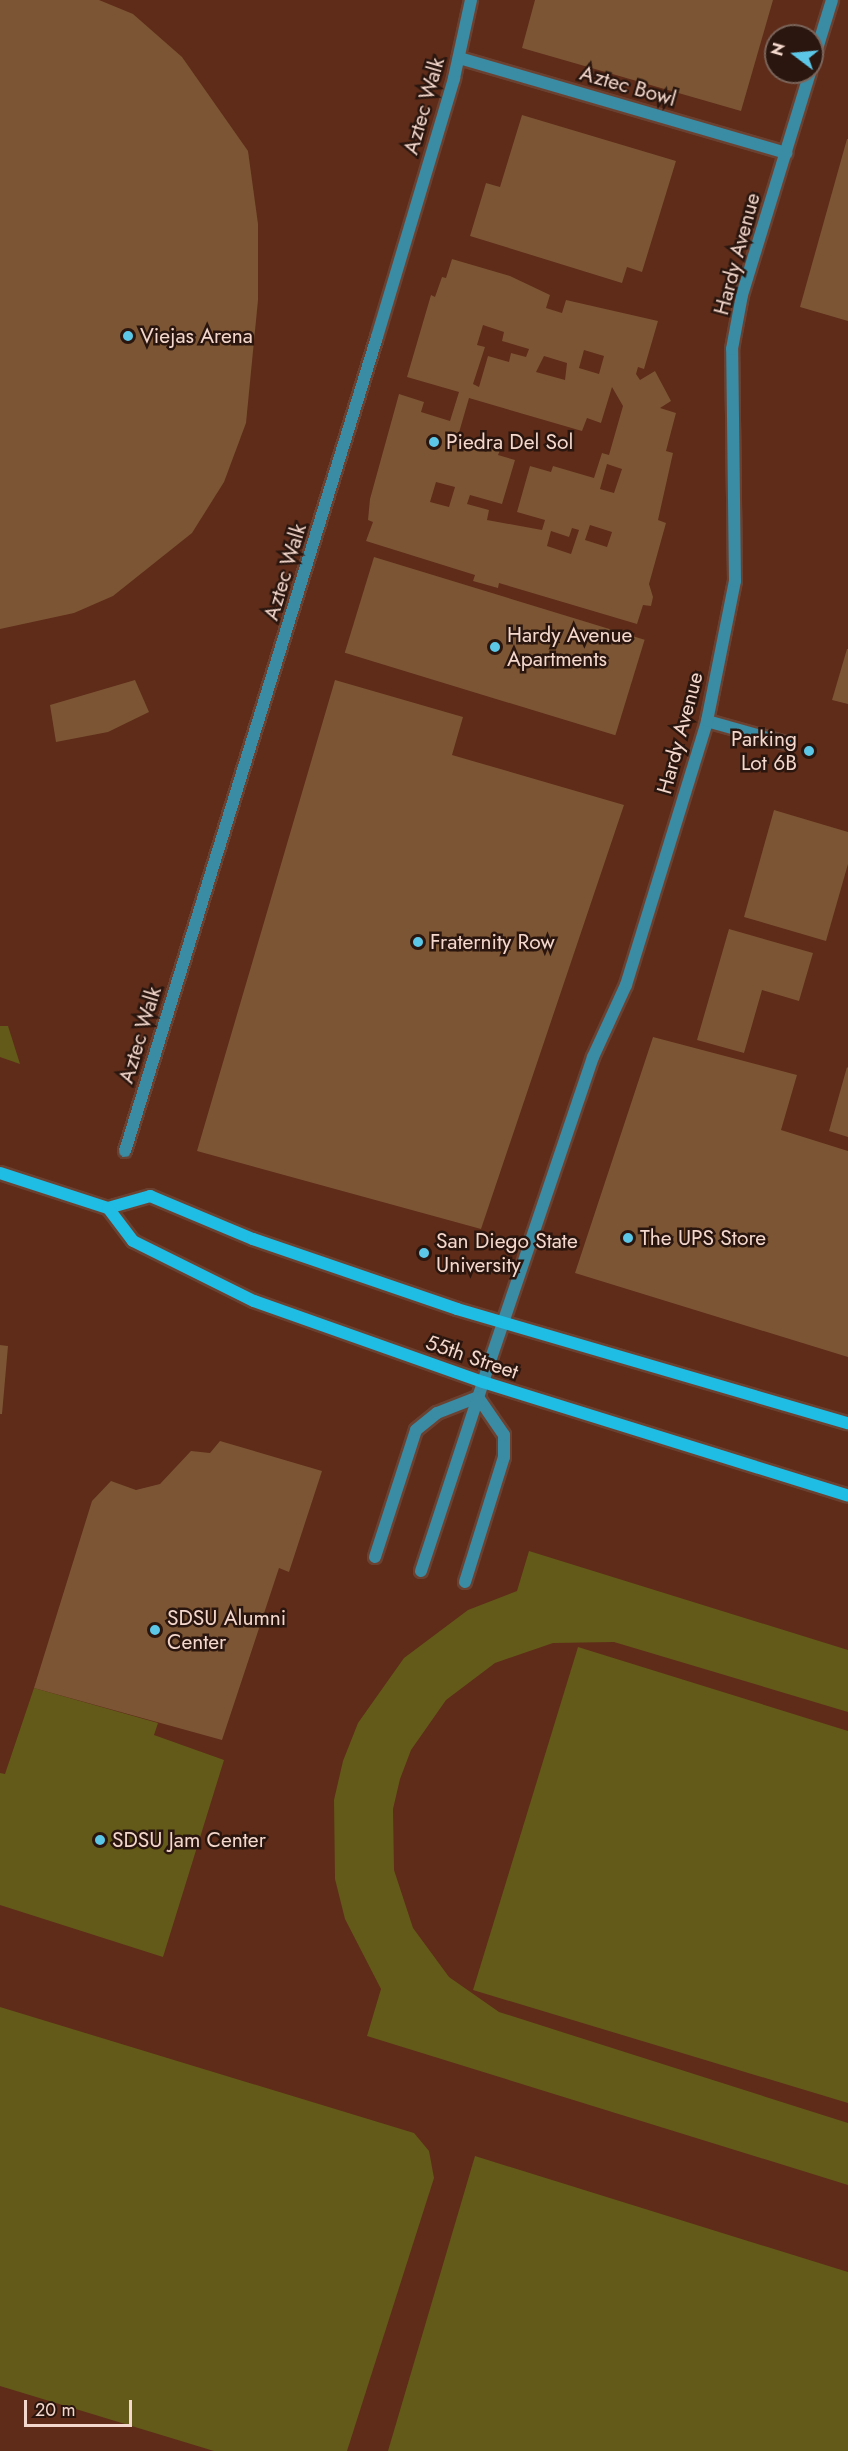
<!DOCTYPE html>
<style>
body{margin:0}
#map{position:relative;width:848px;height:2451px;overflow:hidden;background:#512615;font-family:Jost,sans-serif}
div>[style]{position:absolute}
.built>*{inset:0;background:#5e2c19}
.green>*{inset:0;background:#635a19}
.building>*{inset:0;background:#7c5534;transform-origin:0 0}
.roads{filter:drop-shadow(2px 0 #6b4232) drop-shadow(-2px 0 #6b4232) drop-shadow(0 2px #6b4232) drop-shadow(0 -2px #6b4232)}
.lane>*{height:12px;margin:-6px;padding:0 6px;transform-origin:6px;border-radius:6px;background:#3a8ba4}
.street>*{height:12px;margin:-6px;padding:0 6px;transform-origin:6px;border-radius:6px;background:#3a8ba4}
.secondary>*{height:12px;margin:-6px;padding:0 6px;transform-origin:6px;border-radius:6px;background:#1fbce4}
.dots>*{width:16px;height:16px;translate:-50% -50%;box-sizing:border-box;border:3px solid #2a160e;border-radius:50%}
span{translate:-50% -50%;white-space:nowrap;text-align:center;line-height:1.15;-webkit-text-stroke:5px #2a160e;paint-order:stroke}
.street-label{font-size:21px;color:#f4d8cd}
.poi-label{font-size:21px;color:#f4d8cd}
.left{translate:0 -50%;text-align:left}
.right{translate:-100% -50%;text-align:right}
.north{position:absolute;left:764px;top:24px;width:60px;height:60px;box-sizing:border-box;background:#2a160e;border:2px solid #7b645a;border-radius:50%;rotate:286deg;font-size:16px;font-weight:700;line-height:24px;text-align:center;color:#f4d8cd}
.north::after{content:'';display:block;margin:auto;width:21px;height:27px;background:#5dc7e8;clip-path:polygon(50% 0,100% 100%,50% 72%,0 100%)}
.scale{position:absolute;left:24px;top:2400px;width:108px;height:27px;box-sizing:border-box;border:3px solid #f4d8cd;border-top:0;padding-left:8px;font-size:18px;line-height:21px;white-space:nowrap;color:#f4d8cd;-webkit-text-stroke:4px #2a160e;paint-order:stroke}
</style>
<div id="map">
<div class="built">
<i style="clip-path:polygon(evenodd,0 0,848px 0,848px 2451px,0 2451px,0 0,776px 36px,812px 36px,812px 72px,776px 72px,776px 36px)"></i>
</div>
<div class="green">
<i style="clip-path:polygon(0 1026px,8px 1026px,20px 1064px,0 1057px)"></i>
<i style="clip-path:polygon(529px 1551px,848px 1650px,848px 1712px,614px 1642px,553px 1643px,495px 1663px,446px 1700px,411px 1750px,400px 1779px,393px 1809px,394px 1870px,413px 1928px,449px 1977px,499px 2012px,848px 2123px,848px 2185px,367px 2036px,381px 1989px,345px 1919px,335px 1879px,334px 1800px,343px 1761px,358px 1723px,404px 1658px,468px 1610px,517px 1591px)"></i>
<i style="clip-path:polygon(578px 1647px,848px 1731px,848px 2103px,473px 1990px)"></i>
<i style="clip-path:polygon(34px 1688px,158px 1723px,154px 1735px,224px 1760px,163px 1957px,0 1905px,0 1773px,5px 1774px)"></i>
<i style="clip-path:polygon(0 2007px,414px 2133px,429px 2151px,434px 2178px,347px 2451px,214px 2451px,0 2386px)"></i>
<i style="clip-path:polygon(475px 2156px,848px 2272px,848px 2451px,388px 2451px)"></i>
</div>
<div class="building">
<i style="clip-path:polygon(0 0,99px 0,133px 14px,182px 57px,248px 151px,258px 224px,258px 300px,246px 423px,224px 482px,192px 533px,113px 596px,74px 613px,0 629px)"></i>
<i style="clip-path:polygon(535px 0,773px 0,741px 111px,522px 48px)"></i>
<i style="clip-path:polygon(522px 115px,676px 161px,642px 272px,627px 267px,622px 283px,470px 236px,486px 183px,500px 187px)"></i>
<i style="clip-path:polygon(847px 139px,848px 139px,848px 321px,800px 307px)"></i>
<i style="clip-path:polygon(evenodd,452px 259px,510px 276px,550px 295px,546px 308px,562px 313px,566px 300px,658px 321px,644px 369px,638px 367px,636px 374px,640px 380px,655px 371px,671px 401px,660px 408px,676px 413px,666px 451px,673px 453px,658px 520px,666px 523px,649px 584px,653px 597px,651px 606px,643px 605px,637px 624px,499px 583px,498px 588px,473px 581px,475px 575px,366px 541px,373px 522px,368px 520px,370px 499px,399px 394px,424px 402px,421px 412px,450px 421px,459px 392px,407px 377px,431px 295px,435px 297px,442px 277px,446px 278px,452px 259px,483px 325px,504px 332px,502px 341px,529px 349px,526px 357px,511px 353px,509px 362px,488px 356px,479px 387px,473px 384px,485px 347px,477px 345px,483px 325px,452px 259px,584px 350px,604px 356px,599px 374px,579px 368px,584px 350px,452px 259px,544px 356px,567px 363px,565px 380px,536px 372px,544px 356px,452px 259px,612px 387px,623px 406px,609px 455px,602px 453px,594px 478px,553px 466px,551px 472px,530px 466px,517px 512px,545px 520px,542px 530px,487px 520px,489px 510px,467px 504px,470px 495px,502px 504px,515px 460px,498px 455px,501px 448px,458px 436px,469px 398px,582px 431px,587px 418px,601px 423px,612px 387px,452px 259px,607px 464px,622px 469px,614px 493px,600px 489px,607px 464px,452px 259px,436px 482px,455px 487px,449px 507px,430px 502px,436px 482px,452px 259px,590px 525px,612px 532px,607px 547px,585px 540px,590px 525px,452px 259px,572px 528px,579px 530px,571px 554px,547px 546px,551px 531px,569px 537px,572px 528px)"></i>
<i style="left:374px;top:557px;width:283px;height:100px;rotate:17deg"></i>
<i style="clip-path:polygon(847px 649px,848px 649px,848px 704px,832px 700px)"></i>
<i style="clip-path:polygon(135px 680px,149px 712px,108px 732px,56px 742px,50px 705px)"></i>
<i style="clip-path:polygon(335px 680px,463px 717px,452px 755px,624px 805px,481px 1229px,197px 1151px)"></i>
<i style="clip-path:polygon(774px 810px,848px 832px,848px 864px,826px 941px,744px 917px)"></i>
<i style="clip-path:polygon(729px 929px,813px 953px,799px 1001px,762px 990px,744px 1053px,697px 1040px)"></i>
<i style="clip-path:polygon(653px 1037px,797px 1075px,781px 1130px,848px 1151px,848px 1357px,575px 1273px)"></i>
<i style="clip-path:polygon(847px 1067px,848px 1068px,848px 1137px,829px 1131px)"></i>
<i style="clip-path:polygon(0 1345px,8px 1346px,2px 1414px,0 1414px)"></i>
<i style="clip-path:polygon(220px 1441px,322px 1471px,289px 1572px,279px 1568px,222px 1740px,34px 1688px,92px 1501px,111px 1481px,136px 1490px,160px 1484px,191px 1451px,210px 1453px)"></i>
</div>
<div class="roads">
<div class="lane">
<i style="left:707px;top:721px;width:82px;rotate:15.6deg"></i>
<i style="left:375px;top:1557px;width:133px;rotate:-72.1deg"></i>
<i style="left:416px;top:1430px;width:27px;rotate:-39deg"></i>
<i style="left:437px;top:1413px;width:44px;rotate:-21.3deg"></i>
<i style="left:421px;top:1571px;width:199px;rotate:-71.8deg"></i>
<i style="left:465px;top:1582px;width:131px;rotate:-72.7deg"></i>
<i style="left:504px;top:1457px;width:22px;rotate:-90deg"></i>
<i style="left:504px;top:1435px;width:46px;rotate:-124.4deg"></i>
</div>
<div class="street">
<i style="left:459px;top:58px;width:341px;rotate:16.2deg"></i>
<i style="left:812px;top:65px;width:68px;rotate:-72.9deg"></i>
<i style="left:125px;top:1151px;width:852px;rotate:-72.8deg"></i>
<i style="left:377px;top:337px;width:270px;rotate:-73.4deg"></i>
<i style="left:454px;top:78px;width:80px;rotate:-77.7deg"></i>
<i style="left:483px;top:1382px;width:343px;rotate:-71.3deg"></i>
<i style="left:593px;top:1057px;width:79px;rotate:-65.4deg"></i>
<i style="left:626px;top:985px;width:276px;rotate:-72.9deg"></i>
<i style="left:707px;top:721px;width:143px;rotate:-78.7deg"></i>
<i style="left:735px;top:581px;width:232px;rotate:-90.7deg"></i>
<i style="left:732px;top:349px;width:55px;rotate:-79.5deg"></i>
<i style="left:742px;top:295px;width:233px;rotate:-73deg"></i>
</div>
<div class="secondary">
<i style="left:0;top:1173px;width:114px;rotate:18deg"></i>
<i style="left:108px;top:1208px;width:44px;rotate:-15.9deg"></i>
<i style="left:150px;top:1196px;width:112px;rotate:22.7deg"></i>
<i style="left:253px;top:1239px;width:216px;rotate:18.9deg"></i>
<i style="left:457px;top:1309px;width:407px;rotate:16.3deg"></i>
<i style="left:108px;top:1208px;width:41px;rotate:52.9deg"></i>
<i style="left:133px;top:1241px;width:135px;rotate:26.4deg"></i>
<i style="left:254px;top:1301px;width:243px;rotate:19.5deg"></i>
<i style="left:483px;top:1382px;width:382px;rotate:17.3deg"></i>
</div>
</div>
<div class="dots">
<i style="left:128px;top:336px;background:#5dc7e8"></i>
<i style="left:434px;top:442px;background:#5dc7e8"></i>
<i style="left:495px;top:647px;background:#5dc7e8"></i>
<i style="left:809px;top:751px;background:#5dc7e8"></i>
<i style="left:418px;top:942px;background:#5dc7e8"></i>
<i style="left:628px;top:1238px;background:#5dc7e8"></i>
<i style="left:424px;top:1253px;background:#5dc7e8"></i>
<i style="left:155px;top:1630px;background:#5dc7e8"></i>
<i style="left:100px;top:1840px;background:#5dc7e8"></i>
</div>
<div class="street-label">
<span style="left:628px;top:86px;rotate:16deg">Aztec Bowl</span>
<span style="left:424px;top:106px;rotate:-74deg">Aztec Walk</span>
<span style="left:737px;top:254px;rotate:-75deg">Hardy Avenue</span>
<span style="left:285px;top:572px;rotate:-73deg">Aztec Walk</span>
<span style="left:680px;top:733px;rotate:-75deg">Hardy Avenue</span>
<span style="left:140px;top:1035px;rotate:-73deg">Aztec Walk</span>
<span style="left:472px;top:1357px;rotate:19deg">55th Street</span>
</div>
<div class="poi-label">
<span class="left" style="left:140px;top:336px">Viejas Arena</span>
<span class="left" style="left:446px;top:442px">Piedra Del Sol</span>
<span class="left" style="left:507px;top:647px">Hardy Avenue<br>Apartments</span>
<span class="right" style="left:797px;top:751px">Parking<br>Lot 6B</span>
<span class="left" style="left:430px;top:942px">Fraternity Row</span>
<span class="left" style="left:640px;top:1238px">The UPS Store</span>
<span class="left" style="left:436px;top:1253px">San Diego State<br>University</span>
<span class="left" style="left:167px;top:1630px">SDSU Alumni<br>Center</span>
<span class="left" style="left:112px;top:1840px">SDSU Jam Center</span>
</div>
<div class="north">N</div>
<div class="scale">20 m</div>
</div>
